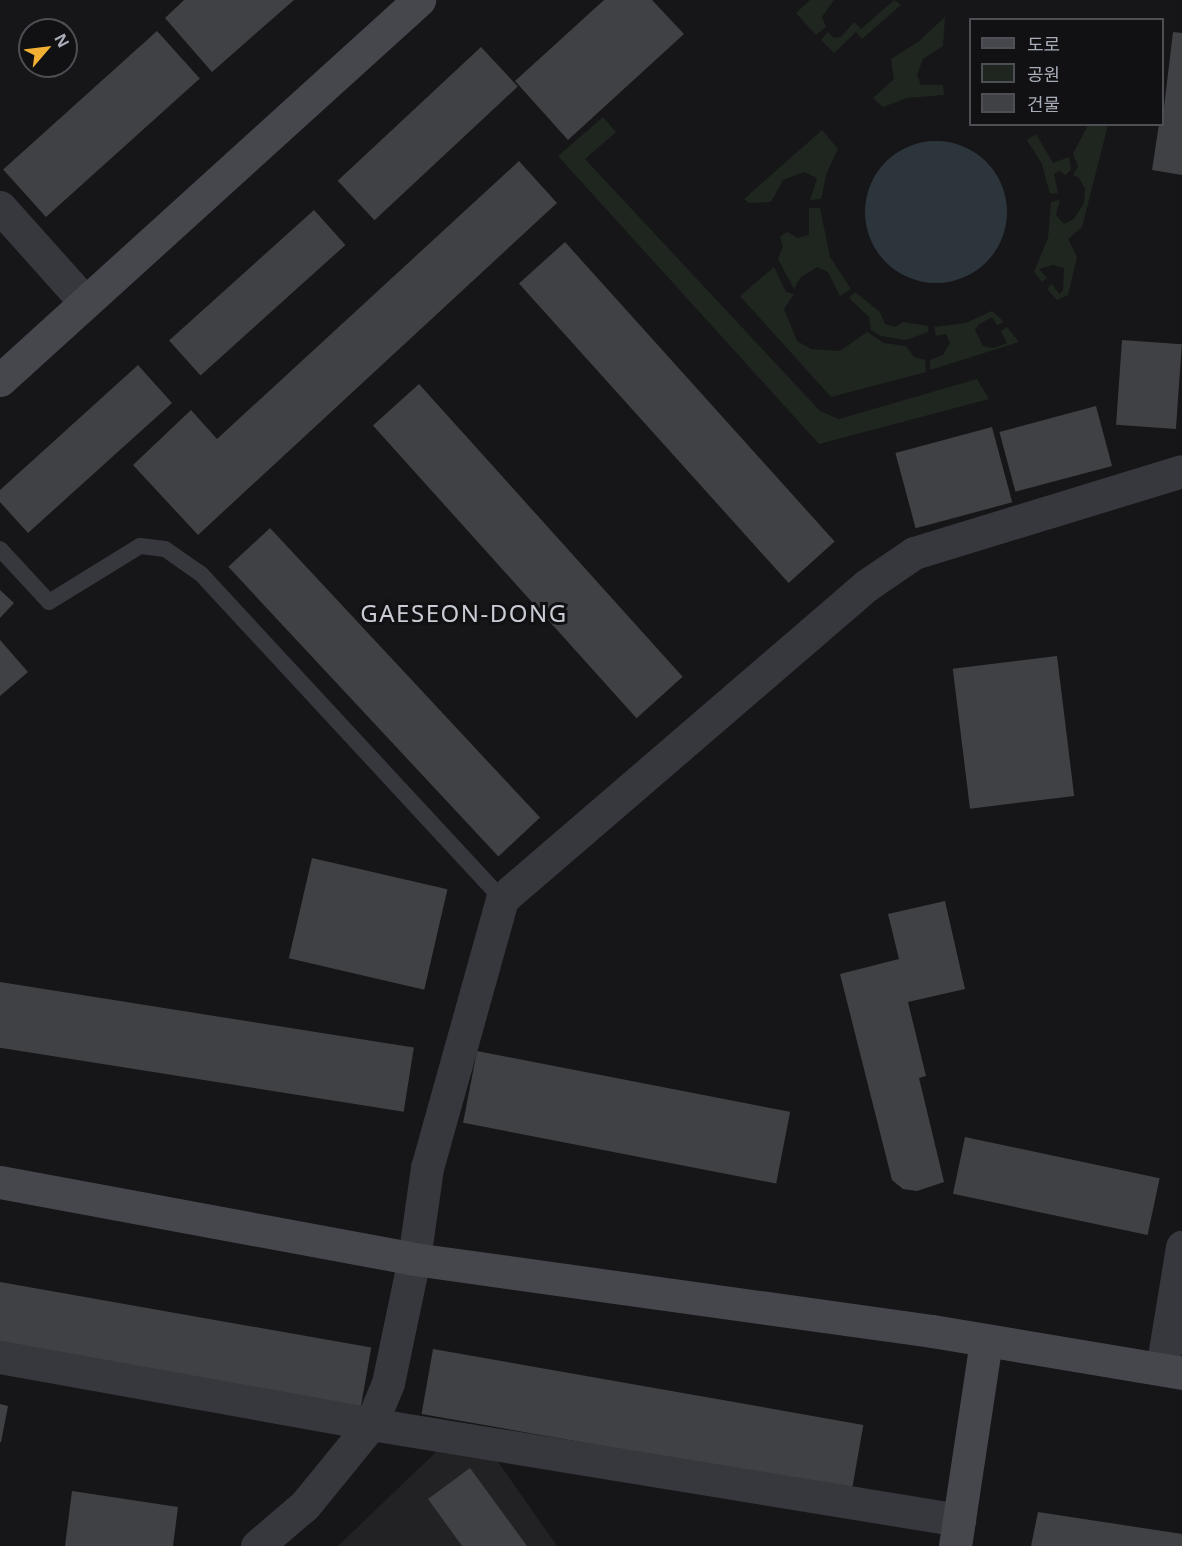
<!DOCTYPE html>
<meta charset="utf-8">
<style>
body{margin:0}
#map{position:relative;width:1182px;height:1546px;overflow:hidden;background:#161618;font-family:"Noto Sans","Noto Sans KR",sans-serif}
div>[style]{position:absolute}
.built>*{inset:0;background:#222225}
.green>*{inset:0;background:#1e261f}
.water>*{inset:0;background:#2c353c}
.round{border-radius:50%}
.building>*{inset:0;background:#404145;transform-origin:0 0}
.service>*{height:16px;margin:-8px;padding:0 8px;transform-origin:8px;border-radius:8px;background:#37383d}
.minor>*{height:33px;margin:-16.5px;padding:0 16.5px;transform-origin:16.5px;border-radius:16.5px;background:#37383d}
.secondary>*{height:33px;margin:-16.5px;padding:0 16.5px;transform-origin:16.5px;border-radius:16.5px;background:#45474d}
span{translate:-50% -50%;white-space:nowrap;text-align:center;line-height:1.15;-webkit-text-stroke:6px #111113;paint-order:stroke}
.quarter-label{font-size:24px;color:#c9ccd4;letter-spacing:1.5px}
.legend{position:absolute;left:969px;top:18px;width:195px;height:108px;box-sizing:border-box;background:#111113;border:2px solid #4d4f55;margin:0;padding:8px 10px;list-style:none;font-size:18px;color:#a8adb8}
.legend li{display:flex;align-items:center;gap:12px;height:30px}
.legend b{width:30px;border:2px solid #4d4f55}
.north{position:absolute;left:18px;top:18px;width:60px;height:60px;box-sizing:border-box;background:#111113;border:2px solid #4d4f55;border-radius:50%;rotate:62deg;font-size:16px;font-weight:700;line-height:24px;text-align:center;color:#a8adb8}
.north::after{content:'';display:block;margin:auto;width:21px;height:27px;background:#f2b134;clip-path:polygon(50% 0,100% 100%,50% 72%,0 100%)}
</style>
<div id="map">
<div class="built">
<i style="clip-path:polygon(436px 1452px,496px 1459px,557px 1546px,338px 1546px)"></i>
</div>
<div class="green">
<i style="clip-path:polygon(810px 0,834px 0,822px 17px,826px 27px,816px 35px,796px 13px)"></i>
<i style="clip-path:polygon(894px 0,901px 5px,862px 39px,856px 32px,834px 53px,821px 40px,828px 32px,834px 38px,841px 37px,854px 22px,861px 29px)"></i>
<i style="clip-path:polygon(945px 17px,943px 46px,923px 59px,917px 75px,921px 85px,943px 85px,944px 95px,907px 98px,883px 107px,873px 98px,894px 79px,891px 59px,918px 42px)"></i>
<i style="clip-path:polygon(603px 117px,616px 132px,585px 159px,820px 411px,839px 419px,977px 379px,989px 399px,819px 444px,558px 156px)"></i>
<i style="clip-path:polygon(1088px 125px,1108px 125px,1082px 227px,1068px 239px,1077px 257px,1068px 295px,1057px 300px,1047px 289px,1052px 284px,1059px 294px,1063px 291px,1064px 268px,1053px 265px,1039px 269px,1047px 278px,1042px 282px,1034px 272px,1048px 238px,1051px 202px,1060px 200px,1056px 215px,1064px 224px,1074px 219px,1084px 203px,1085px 189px,1079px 178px,1073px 175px,1078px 166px,1073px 154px)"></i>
<i style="clip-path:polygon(822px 130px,838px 149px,827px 172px,821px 199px,810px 200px,817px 178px,804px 172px,783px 180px,771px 202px,749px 203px,744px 199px)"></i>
<i style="clip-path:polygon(1036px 134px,1053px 163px,1069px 157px,1071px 170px,1065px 175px,1060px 171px,1054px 174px,1058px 193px,1050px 194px,1042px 164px,1027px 140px)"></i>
<i style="clip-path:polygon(809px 208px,820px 208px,830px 257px,851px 289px,840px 296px,828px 272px,817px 267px,800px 278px,794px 289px,778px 259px,783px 246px,780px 237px,787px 232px,798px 238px,809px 235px)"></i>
<i style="clip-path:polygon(774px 267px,786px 292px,794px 294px,784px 309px,797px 341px,811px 349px,840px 351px,867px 332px,884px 343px,906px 346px,914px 357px,925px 360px,926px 372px,831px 397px,740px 296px)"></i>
<i style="clip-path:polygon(855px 292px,880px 312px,885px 324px,895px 327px,903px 322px,928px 326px,928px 332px,906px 340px,881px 336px,871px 330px,869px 317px,849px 298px)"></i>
<i style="clip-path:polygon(992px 311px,1004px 322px,997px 325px,992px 317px,978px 325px,975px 330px,983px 346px,994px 348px,1007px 343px,1001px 331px,1007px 327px,1019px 342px,930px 370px,930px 360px,943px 355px,950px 343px,946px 334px,936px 336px,934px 327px,966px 323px)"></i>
</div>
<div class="water">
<i class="round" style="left:865px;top:141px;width:142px;height:142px"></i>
</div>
<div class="building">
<i style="clip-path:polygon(184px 0,294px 0,212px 72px,165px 18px)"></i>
<i style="clip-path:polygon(604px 0,652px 0,684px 34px,568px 140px,515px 81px)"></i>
<i style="left:157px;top:31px;width:64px;height:207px;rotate:48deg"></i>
<i style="clip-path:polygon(1173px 32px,1182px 33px,1182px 175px,1152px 170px,1159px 124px,1162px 124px)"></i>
<i style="left:481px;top:47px;width:54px;height:196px;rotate:47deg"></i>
<i style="clip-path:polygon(519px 161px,557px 203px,198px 535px,133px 465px,191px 410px,217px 439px)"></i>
<i style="left:314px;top:210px;width:47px;height:195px;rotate:48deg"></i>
<i style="left:565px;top:242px;width:403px;height:62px;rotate:48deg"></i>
<i style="left:1122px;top:340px;width:60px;height:85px;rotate:4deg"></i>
<i style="clip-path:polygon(138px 365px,172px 403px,28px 533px,0 502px,0 490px)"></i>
<i style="left:419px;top:384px;width:394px;height:62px;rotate:48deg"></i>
<i style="left:1096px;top:406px;width:62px;height:100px;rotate:75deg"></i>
<i style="left:992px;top:427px;width:78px;height:100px;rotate:75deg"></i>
<i style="left:270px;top:528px;width:396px;height:57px;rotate:47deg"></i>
<i style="clip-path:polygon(0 590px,14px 603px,0 618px)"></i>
<i style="clip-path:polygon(0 640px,28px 672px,0 696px)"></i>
<i style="left:1057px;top:656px;width:141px;height:105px;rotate:83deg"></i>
<i style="left:312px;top:858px;width:139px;height:103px;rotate:13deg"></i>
<i style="clip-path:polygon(945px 901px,965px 989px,908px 1002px,926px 1076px,919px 1078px,944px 1182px,917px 1191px,903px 1189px,892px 1180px,840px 974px,899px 959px,888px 914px)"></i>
<i style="left:0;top:982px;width:419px;height:65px;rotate:9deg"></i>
<i style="left:477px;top:1051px;width:319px;height:73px;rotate:11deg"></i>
<i style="left:965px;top:1137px;width:199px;height:58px;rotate:12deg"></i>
<i style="left:0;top:1282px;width:377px;height:66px;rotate:10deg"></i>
<i style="left:433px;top:1349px;width:437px;height:66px;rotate:10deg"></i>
<i style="clip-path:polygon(0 1404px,8px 1406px,1px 1442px,0 1442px)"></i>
<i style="clip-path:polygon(470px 1468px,527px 1546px,462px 1546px,428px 1499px)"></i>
<i style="clip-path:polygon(72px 1491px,178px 1507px,173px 1546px,65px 1546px)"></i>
<i style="clip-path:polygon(1038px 1512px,1182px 1534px,1182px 1546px,1031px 1546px)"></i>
</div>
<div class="service">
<i style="left:0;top:549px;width:72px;rotate:47.2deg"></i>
<i style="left:49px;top:602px;width:107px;rotate:-31.6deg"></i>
<i style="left:140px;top:546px;width:25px;rotate:7deg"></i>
<i style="left:165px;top:549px;width:44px;rotate:34.8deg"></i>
<i style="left:201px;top:574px;width:443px;rotate:47.2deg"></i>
</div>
<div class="minor">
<i style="left:0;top:207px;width:127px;rotate:48.2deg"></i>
<i style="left:0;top:1357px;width:377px;rotate:10.2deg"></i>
<i style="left:371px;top:1424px;width:596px;rotate:9.27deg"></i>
<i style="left:1162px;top:1369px;width:124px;rotate:-80.7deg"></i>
<i style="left:257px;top:1546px;width:63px;rotate:-40.5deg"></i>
<i style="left:305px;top:1505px;width:104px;rotate:-50.8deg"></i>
<i style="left:371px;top:1424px;width:44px;rotate:-67.5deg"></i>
<i style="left:388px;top:1383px;width:127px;rotate:-78.2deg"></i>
<i style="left:414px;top:1259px;width:92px;rotate:-81.9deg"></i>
<i style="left:427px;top:1168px;width:279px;rotate:-74.4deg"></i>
<i style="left:502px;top:899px;width:481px;rotate:-40.7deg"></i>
<i style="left:867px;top:585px;width:57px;rotate:-34.2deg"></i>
<i style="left:914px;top:553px;width:280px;rotate:-17deg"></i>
</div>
<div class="secondary">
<i style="left:0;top:380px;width:566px;rotate:-42.21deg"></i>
<i style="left:0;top:1182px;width:421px;rotate:10.5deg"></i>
<i style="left:414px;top:1259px;width:523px;rotate:7.91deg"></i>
<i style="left:932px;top:1331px;width:254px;rotate:9.5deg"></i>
<i style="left:955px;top:1546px;width:206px;rotate:-81.4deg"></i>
</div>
<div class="quarter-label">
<span style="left:464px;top:613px">GAESEON-DONG</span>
</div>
<ul class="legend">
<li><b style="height:8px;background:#45474d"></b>도로</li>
<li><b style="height:16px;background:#1e261f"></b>공원</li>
<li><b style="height:16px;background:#404145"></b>건물</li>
</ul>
<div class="north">N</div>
</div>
